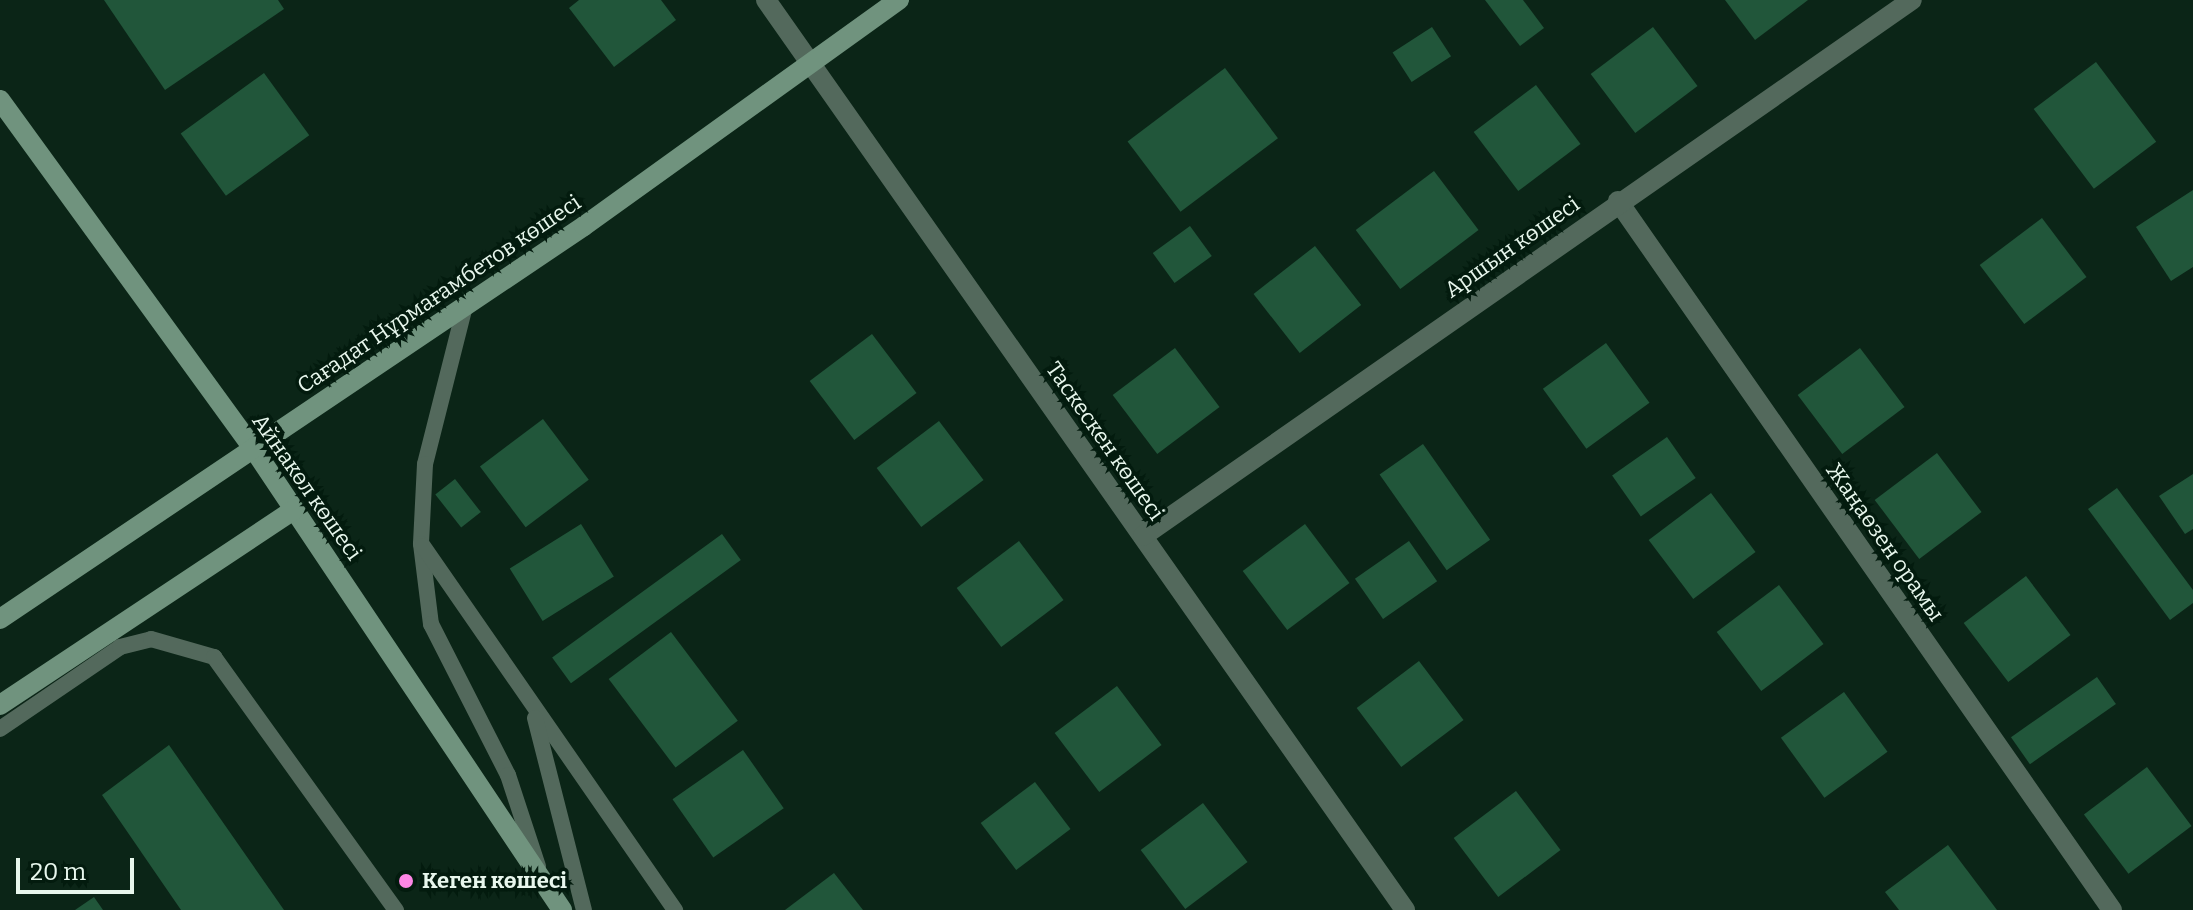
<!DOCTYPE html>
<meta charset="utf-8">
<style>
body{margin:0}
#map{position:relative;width:2193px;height:910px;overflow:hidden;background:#0b2517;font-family:Bitter,serif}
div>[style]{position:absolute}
.building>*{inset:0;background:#21563a;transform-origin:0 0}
.lane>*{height:16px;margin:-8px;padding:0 8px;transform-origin:8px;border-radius:8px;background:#53695c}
.street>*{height:20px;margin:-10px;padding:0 10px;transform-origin:10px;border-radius:10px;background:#53695c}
.secondary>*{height:20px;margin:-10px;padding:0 10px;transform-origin:10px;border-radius:10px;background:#70937e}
.dots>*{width:22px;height:22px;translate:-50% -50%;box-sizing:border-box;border:4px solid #031b0e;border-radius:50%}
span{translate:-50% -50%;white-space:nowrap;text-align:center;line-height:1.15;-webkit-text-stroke:7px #031b0e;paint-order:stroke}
.street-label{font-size:22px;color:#e8f7ed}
.poi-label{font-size:22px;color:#e8f7ed;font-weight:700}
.left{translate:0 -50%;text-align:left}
.scale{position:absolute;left:16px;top:858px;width:118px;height:36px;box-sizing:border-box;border:4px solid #e8f7ed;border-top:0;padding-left:10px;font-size:24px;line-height:28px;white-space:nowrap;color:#e8f7ed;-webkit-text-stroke:6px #031b0e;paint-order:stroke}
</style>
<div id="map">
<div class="building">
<i style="clip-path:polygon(104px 0,278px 0,284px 9px,165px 90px)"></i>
<i style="clip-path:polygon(579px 0,661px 0,676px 20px,614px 67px,569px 8px)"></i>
<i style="clip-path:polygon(1485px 0,1523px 0,1544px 28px,1520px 46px)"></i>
<i style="clip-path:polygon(1725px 0,1808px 0,1755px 40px)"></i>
<i style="left:1432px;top:27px;width:35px;height:47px;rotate:57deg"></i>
<i style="left:1653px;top:27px;width:74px;height:78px;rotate:53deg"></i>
<i style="left:2096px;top:62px;width:100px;height:78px;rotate:53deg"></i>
<i style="left:1225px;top:68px;width:88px;height:122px;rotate:53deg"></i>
<i style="left:264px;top:73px;width:77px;height:103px;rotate:54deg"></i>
<i style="left:1536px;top:85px;width:74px;height:78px;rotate:53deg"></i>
<i style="left:1434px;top:171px;width:74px;height:98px;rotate:53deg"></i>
<i style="clip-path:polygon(2193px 190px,2193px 267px,2171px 281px,2136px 227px)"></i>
<i style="left:2042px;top:218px;width:74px;height:78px;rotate:53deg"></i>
<i style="left:1190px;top:226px;width:37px;height:46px;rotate:54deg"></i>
<i style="left:1315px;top:246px;width:75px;height:78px;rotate:52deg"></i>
<i style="left:872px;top:334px;width:74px;height:78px;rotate:53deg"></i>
<i style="left:1606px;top:343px;width:74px;height:78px;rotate:54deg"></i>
<i style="left:1175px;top:348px;width:74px;height:78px;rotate:53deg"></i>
<i style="left:1860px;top:348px;width:74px;height:78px;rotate:53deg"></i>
<i style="left:543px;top:419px;width:76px;height:79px;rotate:53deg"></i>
<i style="left:939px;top:421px;width:74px;height:78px;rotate:53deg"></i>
<i style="left:1667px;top:437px;width:50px;height:67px;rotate:55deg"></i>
<i style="left:1423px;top:444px;width:117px;height:53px;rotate:55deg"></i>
<i style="left:1937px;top:453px;width:74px;height:78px;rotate:53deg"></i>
<i style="clip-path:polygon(2193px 474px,2193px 529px,2185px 534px,2159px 496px)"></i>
<i style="left:455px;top:479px;width:42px;height:25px;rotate:52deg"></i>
<i style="clip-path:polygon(2117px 488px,2193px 590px,2193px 603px,2170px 620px,2088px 509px)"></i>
<i style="left:1711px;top:493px;width:74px;height:78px;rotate:53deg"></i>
<i style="left:581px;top:524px;width:62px;height:84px;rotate:58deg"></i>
<i style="left:1305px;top:524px;width:74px;height:78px;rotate:53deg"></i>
<i style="left:722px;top:534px;width:32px;height:210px;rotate:54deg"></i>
<i style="left:1019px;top:541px;width:74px;height:78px;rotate:53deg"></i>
<i style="left:1409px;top:541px;width:49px;height:66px;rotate:55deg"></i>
<i style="left:2026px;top:576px;width:74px;height:78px;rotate:53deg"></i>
<i style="left:1779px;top:585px;width:74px;height:78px;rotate:53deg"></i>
<i style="left:671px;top:632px;width:111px;height:78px;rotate:53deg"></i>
<i style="left:1419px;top:661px;width:74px;height:78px;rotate:53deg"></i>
<i style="left:2097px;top:677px;width:33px;height:105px;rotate:55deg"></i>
<i style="left:1117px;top:686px;width:74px;height:78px;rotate:53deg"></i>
<i style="left:1844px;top:692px;width:74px;height:78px;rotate:54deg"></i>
<i style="clip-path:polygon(169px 745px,284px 910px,181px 910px,102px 795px)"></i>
<i style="left:743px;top:750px;width:71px;height:86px;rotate:55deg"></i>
<i style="left:2147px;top:767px;width:74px;height:79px;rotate:53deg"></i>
<i style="left:1035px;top:782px;width:59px;height:68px;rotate:53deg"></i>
<i style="left:1516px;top:791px;width:74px;height:78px;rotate:53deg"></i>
<i style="left:1203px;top:803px;width:74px;height:78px;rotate:53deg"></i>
<i style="clip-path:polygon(1948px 845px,1997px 910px,1899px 910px,1885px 892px)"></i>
<i style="clip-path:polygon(834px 873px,863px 910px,785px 910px)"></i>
<i style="clip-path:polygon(94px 897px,103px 910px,75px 910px)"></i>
</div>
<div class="lane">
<i style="left:465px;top:306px;width:163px;rotate:104.2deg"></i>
<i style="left:425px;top:464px;width:80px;rotate:92.9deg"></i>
<i style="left:421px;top:544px;width:81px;rotate:82.9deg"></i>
<i style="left:431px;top:624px;width:169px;rotate:63deg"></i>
<i style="left:508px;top:775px;width:96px;rotate:71.8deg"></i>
<i style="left:423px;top:546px;width:443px;rotate:55.3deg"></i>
<i style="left:535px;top:718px;width:198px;rotate:75.7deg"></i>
<i style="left:0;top:729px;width:145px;rotate:-34.3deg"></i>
<i style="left:120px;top:647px;width:32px;rotate:-14deg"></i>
<i style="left:151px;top:639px;width:66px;rotate:15.9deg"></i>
<i style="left:214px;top:657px;width:312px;rotate:54.3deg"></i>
</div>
<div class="street">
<i style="left:766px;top:0;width:1112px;rotate:54.92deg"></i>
<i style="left:1618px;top:201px;width:864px;rotate:55.13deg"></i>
<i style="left:1143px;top:536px;width:937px;rotate:-34.88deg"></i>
</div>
<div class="secondary">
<i style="left:0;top:100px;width:430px;rotate:54deg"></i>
<i style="left:253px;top:448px;width:556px;rotate:56.22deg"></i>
<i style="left:0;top:619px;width:704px;rotate:-33.94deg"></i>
<i style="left:584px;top:226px;width:388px;rotate:-35.7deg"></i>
<i style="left:0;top:705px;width:353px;rotate:-33.6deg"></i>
</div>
<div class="dots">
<i style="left:406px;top:881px;background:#fc86e4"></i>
</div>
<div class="street-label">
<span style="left:1512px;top:247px;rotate:-35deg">Аршын көшесі</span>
<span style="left:439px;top:294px;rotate:-34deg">Сағадат Нұрмағамбетов көшесі</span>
<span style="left:1105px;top:441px;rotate:55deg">Таскескен көшесі</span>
<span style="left:307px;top:487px;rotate:55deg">Айнакөл көшесі</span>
<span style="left:1885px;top:542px;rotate:55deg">Жаңаөзен орамы</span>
</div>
<div class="poi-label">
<span class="left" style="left:422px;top:881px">Кеген көшесі</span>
</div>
<div class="scale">20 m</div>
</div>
